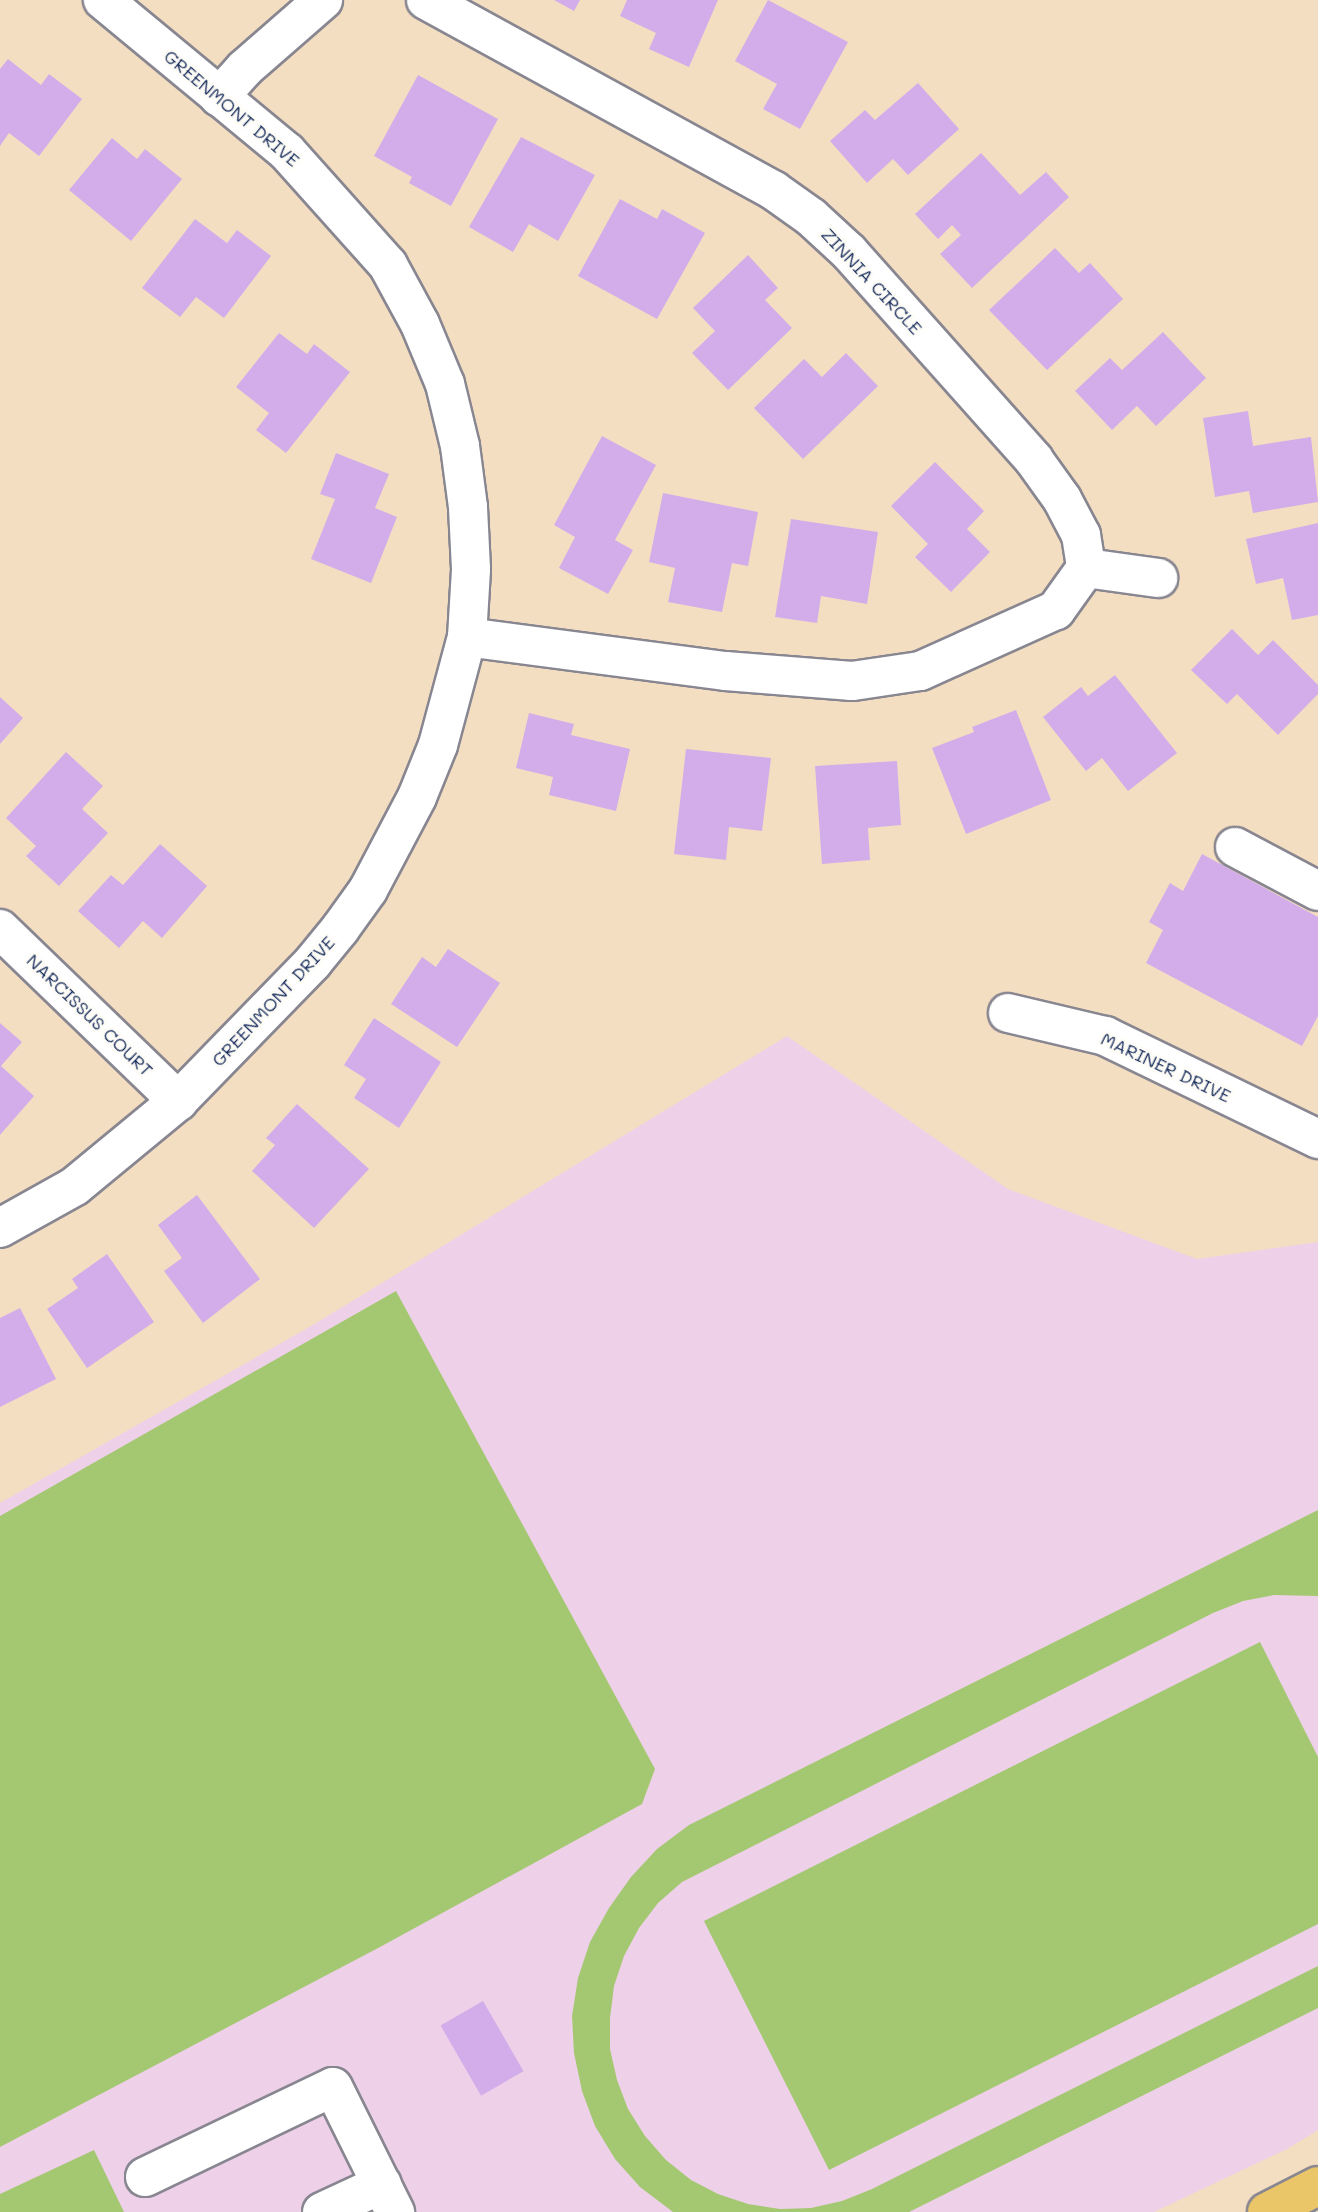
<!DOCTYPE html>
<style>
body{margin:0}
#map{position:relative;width:1318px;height:2212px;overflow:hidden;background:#f4dec2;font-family:Mali,sans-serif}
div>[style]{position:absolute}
.built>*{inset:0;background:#eed0e8}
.green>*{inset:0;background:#a4c872}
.building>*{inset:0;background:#d3adea;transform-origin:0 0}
.roads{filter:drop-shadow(2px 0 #888690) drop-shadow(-2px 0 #888690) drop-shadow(0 2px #888690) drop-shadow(0 -2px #888690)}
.minor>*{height:38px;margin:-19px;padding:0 19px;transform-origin:19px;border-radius:19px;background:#fff}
.major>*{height:38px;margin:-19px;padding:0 19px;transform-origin:19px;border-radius:19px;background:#eac669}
span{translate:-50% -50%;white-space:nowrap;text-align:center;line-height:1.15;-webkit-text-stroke:6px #fdfcf7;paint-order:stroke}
.street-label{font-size:18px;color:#1b2f5e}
</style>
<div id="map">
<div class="built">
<i style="clip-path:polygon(787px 1036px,1008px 1189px,1197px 1259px,1318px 1242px,1318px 2130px,1287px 2149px,1154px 2212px,0 2212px,0 1503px,313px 1325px)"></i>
</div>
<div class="green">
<i style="clip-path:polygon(396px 1291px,655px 1769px,642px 1804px,380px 1947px,0 2147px,0 1516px)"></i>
<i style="clip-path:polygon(1318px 1510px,1318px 1596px,1274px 1595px,1243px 1601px,1213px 1613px,682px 1882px,658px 1903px,639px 1928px,624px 1956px,614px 1986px,610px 2018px,610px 2049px,617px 2080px,628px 2109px,645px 2136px,666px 2160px,691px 2180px,718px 2194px,748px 2204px,780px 2209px,811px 2208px,842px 2201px,872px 2189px,1318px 1966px,1318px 2008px,909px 2212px,673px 2212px,640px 2187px,615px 2159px,595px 2126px,582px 2091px,574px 2053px,572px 2016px,578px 1978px,590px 1942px,609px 1908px,631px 1877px,657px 1849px,689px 1825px)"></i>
<i style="clip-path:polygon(1260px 1642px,1318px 1757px,1318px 1924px,829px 2170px,704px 1921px)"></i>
<i style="clip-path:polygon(94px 2150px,124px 2212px,0 2212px,0 2194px)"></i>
</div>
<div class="building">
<i style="clip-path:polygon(554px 0,580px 0,574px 11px)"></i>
<i style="clip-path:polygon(627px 0,718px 0,689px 67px,649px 49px,656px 33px,620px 16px)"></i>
<i style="clip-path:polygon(768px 0,848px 42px,800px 129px,763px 109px,777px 84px,735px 61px)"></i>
<i style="clip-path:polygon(8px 59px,41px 85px,49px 74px,82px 99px,39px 156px,9px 133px,0 146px,0 69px)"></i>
<i style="clip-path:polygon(418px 75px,498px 119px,451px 206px,409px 183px,412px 177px,374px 156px)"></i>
<i style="clip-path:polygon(918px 83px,959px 129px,908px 175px,893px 159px,867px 183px,830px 141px,865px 110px,875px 120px)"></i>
<i style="clip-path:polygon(521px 137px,595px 175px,558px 241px,529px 224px,513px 252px,469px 227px)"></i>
<i style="clip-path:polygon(112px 138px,137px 159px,145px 149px,182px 179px,131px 241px,69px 190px)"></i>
<i style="clip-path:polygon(981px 153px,1020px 195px,1046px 172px,1069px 197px,972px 288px,940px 254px,961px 235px,952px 225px,938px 239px,915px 214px)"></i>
<i style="clip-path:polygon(620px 199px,657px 219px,662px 209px,705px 233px,657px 319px,578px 276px)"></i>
<i style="clip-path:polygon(195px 219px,227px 243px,237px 230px,271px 256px,224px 318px,196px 297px,180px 317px,142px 288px)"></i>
<i style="clip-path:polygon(1055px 248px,1079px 273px,1090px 263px,1123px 299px,1047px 370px,989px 310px)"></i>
<i style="clip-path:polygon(748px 255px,778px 288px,765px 300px,792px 328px,728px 390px,692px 353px,715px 331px,693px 308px)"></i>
<i style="clip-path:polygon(1163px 332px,1206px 378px,1156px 426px,1137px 406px,1112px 430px,1075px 391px,1110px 358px,1122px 370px)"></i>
<i style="clip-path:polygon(279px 333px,307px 354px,314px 344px,350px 372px,286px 453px,256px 430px,269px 413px,236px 387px)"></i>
<i style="clip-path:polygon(846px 353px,878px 386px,803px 459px,754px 408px,804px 359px,822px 377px)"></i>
<i style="clip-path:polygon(1248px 411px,1253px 446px,1311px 437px,1318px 502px,1253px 513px,1249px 491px,1215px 497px,1203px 418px)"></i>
<i style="clip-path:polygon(602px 436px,656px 465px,615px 540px,633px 550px,608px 594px,559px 568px,575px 537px,554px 525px)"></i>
<i style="clip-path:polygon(336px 453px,389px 474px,375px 508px,397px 517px,371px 583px,311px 559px,335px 499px,320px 494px)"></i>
<i style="clip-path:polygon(935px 462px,984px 511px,967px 529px,990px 552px,951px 592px,915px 557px,928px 544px,891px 506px)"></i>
<i style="clip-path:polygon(663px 493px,758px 512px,748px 566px,732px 563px,722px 612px,668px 602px,675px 568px,649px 562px)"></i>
<i style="clip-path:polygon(791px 519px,878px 532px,867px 604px,821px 596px,817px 623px,775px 617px)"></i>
<i style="clip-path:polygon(1318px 523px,1318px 615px,1292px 620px,1283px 578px,1256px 584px,1246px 539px)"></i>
<i style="clip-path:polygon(1232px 629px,1258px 655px,1273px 640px,1318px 685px,1318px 694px,1278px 735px,1237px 694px,1227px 704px,1191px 670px)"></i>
<i style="clip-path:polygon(1115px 675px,1177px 753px,1128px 791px,1102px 758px,1086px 771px,1043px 717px,1081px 687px,1088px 696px)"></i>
<i style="clip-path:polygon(0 697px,23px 718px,0 744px)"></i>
<i style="clip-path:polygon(1016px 710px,1051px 800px,966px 834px,932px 748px,974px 732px,972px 727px)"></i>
<i style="clip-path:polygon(529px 713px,574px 724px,571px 735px,630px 749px,616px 811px,549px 795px,553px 777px,516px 768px)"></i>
<i style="clip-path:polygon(686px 749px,771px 758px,762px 831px,729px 827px,726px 860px,674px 854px)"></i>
<i style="clip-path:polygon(66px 752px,103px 786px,82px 809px,108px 833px,59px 886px,26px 856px,36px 846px,6px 818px)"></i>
<i style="clip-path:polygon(897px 761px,901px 825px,868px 828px,870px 860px,822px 864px,815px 766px)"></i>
<i style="clip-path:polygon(160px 844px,207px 886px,162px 938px,143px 921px,119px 948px,78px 911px,111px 875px,123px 885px)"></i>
<i style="clip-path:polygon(1202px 854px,1318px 917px,1318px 1016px,1302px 1046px,1146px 963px,1163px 930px,1149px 922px,1170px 883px,1183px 891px)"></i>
<i style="clip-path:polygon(448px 949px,500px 983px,457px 1047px,391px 1004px,422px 957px,436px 967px)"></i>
<i style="clip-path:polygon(374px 1018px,441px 1062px,399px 1128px,354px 1098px,366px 1079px,344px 1065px)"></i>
<i style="clip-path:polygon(0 1023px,22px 1042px,1px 1066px,34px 1096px,0 1135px)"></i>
<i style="clip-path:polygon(297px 1104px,369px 1169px,314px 1228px,252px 1171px,275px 1145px,266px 1138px)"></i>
<i style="clip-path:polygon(197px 1195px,260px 1279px,203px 1323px,164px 1271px,182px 1258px,158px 1225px)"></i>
<i style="clip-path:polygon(107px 1254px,154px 1322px,87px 1368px,47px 1309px,78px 1288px,72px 1279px)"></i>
<i style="clip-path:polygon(20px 1308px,56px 1379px,0 1407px,0 1318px)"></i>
<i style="left:483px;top:2001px;width:81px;height:49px;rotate:60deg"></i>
</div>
<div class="roads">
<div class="minor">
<i style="left:426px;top:0;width:396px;rotate:28.7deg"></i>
<i style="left:773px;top:190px;width:47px;rotate:35.4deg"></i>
<i style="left:811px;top:217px;width:52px;rotate:42.6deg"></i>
<i style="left:849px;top:252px;width:278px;rotate:48.3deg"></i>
<i style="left:1034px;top:460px;width:48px;rotate:54.3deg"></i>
<i style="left:1062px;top:499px;width:41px;rotate:62.2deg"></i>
<i style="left:1081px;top:535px;width:33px;rotate:81deg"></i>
<i style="left:1086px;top:568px;width:52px;rotate:125.5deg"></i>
<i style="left:1056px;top:610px;width:149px;rotate:155.8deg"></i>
<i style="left:920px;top:671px;width:69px;rotate:171.6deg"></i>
<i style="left:852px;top:681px;width:127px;rotate:-175.5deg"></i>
<i style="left:725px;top:671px;width:260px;rotate:-172.5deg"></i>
<i style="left:219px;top:97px;width:38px;rotate:-48deg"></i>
<i style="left:244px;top:69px;width:105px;rotate:-41.1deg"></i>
<i style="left:1086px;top:568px;width:73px;rotate:7.9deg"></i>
<i style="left:1235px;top:847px;width:94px;rotate:27.9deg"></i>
<i style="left:0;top:929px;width:248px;rotate:44deg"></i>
<i style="left:1008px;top:1013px;width:100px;rotate:13.3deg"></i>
<i style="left:1105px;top:1036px;width:237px;rotate:25.8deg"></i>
<i style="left:0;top:1228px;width:86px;rotate:-29.2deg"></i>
<i style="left:75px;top:1186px;width:134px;rotate:-39.5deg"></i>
<i style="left:178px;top:1101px;width:194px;rotate:-45.8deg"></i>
<i style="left:313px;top:962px;width:43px;rotate:-50.7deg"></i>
<i style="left:340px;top:929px;width:48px;rotate:-54.3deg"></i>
<i style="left:368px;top:890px;width:105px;rotate:-62.2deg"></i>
<i style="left:417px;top:797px;width:56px;rotate:-68deg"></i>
<i style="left:438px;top:745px;width:112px;rotate:-75deg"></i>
<i style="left:467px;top:637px;width:68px;rotate:-86.6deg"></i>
<i style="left:471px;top:569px;width:62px;rotate:-92.8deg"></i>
<i style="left:468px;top:507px;width:62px;rotate:-97.5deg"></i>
<i style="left:460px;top:446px;width:64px;rotate:-103.6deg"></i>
<i style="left:445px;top:384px;width:65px;rotate:-112.6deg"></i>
<i style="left:420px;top:324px;width:67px;rotate:-118.5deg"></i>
<i style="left:388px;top:265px;width:152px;rotate:-131.8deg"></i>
<i style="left:287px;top:152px;width:239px;rotate:-140.4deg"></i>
<i style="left:145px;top:2177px;width:208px;rotate:-25.6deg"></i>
<i style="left:333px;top:2087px;width:140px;rotate:63.6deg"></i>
<i style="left:322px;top:2212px;width:66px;rotate:-25deg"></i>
</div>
<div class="major">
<i style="left:1267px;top:2212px;width:57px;rotate:-27deg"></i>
</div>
</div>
<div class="street-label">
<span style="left:232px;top:108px;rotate:40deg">GREENMONT DRIVE</span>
<span style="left:872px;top:281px;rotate:47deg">ZINNIA CIRCLE</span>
<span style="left:273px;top:1001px;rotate:-47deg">GREENMONT DRIVE</span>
<span style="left:90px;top:1015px;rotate:44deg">NARCISSUS COURT</span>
<span style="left:1166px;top:1067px;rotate:25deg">MARINER DRIVE</span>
</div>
</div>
